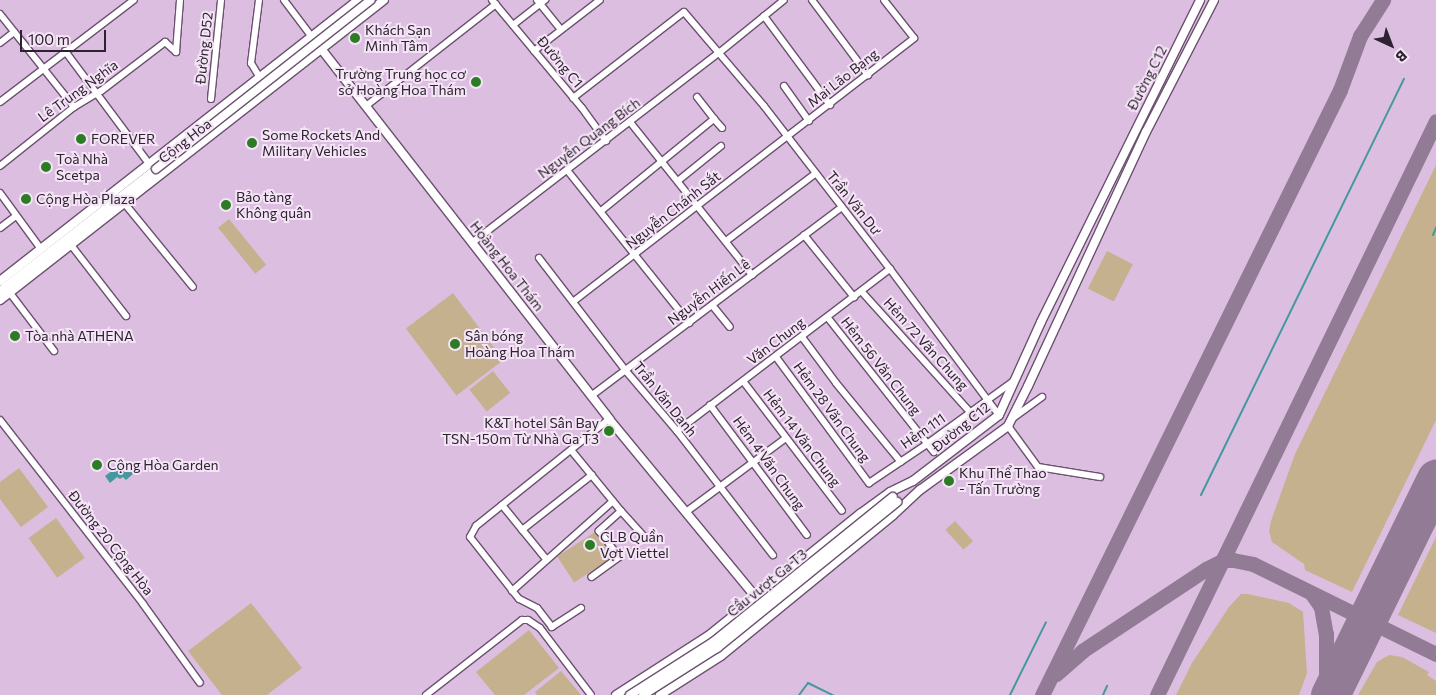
<!DOCTYPE html>
<meta charset="utf-8">
<style>
body{margin:0}
#map{position:relative;width:1436px;height:695px;overflow:hidden;background:#dcbee1;font-family:Commissioner,sans-serif}
div>[style]{position:absolute}
.green>*{inset:0;background:#c5b18e;transform-origin:0 0}
.water>*{inset:0;background:#44989e}
.stream>*{height:2px;margin:-1px;padding:0 1px;transform-origin:1px;border-radius:1px;background:#44989e}
.taxiway>*{height:15px;margin:-7.5px;padding:0 7.5px;transform-origin:7.5px;border-radius:7.5px;background:#927c95}
.runway>*{height:39px;margin:-19.5px;padding:0 19.5px;transform-origin:19.5px;border-radius:19.5px;background:#927c95}
.roads{filter:drop-shadow(1px 0 #6c5170) drop-shadow(-1px 0 #6c5170) drop-shadow(0 1px #6c5170) drop-shadow(0 -1px #6c5170)}
.minor>*{height:6px;margin:-3px;padding:0 3px;transform-origin:3px;border-radius:3px;background:#fff}
.major>*{height:8px;margin:-4px;padding:0 4px;transform-origin:4px;border-radius:4px;background:#fff}
.bridges{filter:drop-shadow(1px 0 #6c5170) drop-shadow(-1px 0 #6c5170) drop-shadow(0 1px #6c5170) drop-shadow(0 -1px #6c5170)}
.major-bridge>*{height:8px;margin:-4px;padding:0 4px;transform-origin:4px;border-radius:4px;background:#fff}
.dots>*{width:14px;height:14px;translate:-50% -50%;box-sizing:border-box;border:2px solid #f4e4f6;border-radius:50%}
span{translate:-50% -50%;white-space:nowrap;text-align:center;line-height:1.15;-webkit-text-stroke:4px #f4e4f6;paint-order:stroke}
.poi-label{font-size:14px;color:#2d222f}
.left{translate:0 -50%;text-align:left}
.right{translate:-100% -50%;text-align:right}
.street-label{font-size:14px;color:#2d222f}
.north{position:absolute;left:1366px;top:20px;width:50px;height:50px;-webkit-text-stroke:4px #f4e4f6;paint-order:stroke;rotate:137deg;font-size:14px;font-weight:700;line-height:20px;text-align:center;color:#2d222f}
.north::after{content:'';display:block;margin:auto;width:18px;height:22px;background:#2d222f;clip-path:polygon(50% 0,100% 100%,50% 72%,0 100%)}
.scale{position:absolute;left:20px;top:30px;width:86px;height:22px;box-sizing:border-box;border:2px solid #2d222f;border-top:0;padding-left:6px;font-size:15px;line-height:18px;white-space:nowrap;color:#2d222f;-webkit-text-stroke:4px #f4e4f6;paint-order:stroke}
</style>
<div id="map">
<div class="green">
<i style="clip-path:polygon(1436px 165px,1436px 420px,1352px 592px,1305px 570px,1304px 564px,1272px 542px,1269px 531px,1271px 521px,1295px 454px)"></i>
<i style="left:229px;top:219px;width:59px;height:14px;rotate:51deg"></i>
<i style="left:1107px;top:251px;width:29px;height:42px;rotate:27deg"></i>
<i style="left:453px;top:293px;width:84px;height:59px;rotate:53deg"></i>
<i style="left:493px;top:371px;width:28px;height:30px;rotate:52deg"></i>
<i style="clip-path:polygon(19px 468px,48px 507px,21px 527px,0 499px,0 482px)"></i>
<i style="left:56px;top:518px;width:49px;height:34px;rotate:54deg"></i>
<i style="left:955px;top:521px;width:27px;height:13px;rotate:48deg"></i>
<i style="left:595px;top:532px;width:31px;height:45px;rotate:57deg"></i>
<i style="clip-path:polygon(1436px 537px,1436px 633px,1398px 615px)"></i>
<i style="clip-path:polygon(1241px 594px,1248px 594px,1289px 603px,1303px 612px,1307px 673px,1299px 695px,1176px 695px,1192px 663px,1229px 607px)"></i>
<i style="clip-path:polygon(251px 603px,302px 668px,267px 695px,222px 695px,188px 651px)"></i>
<i style="clip-path:polygon(529px 630px,559px 668px,524px 695px,495px 695px,476px 672px)"></i>
<i style="clip-path:polygon(1389px 655px,1402px 657px,1429px 672px,1427px 675px,1436px 681px,1436px 695px,1358px 695px,1377px 662px)"></i>
<i style="clip-path:polygon(561px 671px,581px 695px,537px 695px,535px 692px)"></i>
</div>
<div class="water">
<i style="clip-path:polygon(125px 461px,134px 473px,126px 480px,123px 477px,120px 479px,117px 477px,110px 483px,105px 476px)"></i>
</div>
<div class="stream">
<i style="left:1433px;top:235px;width:8px;rotate:-67deg"></i>
<i style="left:1201px;top:495px;width:463px;rotate:-64deg"></i>
<i style="left:799px;top:695px;width:15px;rotate:-53deg"></i>
<i style="left:808px;top:683px;width:28px;rotate:26deg"></i>
<i style="left:1010px;top:695px;width:81px;rotate:-63.7deg"></i>
<i style="left:1103px;top:695px;width:10px;rotate:-66deg"></i>
</div>
<div class="taxiway">
<i style="left:1312px;top:594px;width:16px;rotate:55deg"></i>
<i style="left:1321px;top:607px;width:27px;rotate:80deg"></i>
<i style="left:1326px;top:634px;width:61px;rotate:90deg"></i>
<i style="left:1056px;top:674px;width:35px;rotate:-41deg"></i>
<i style="left:1082px;top:651px;width:149px;rotate:-33.5deg"></i>
<i style="left:1206px;top:569px;width:20px;rotate:-27deg"></i>
<i style="left:1224px;top:560px;width:9px"></i>
<i style="left:1233px;top:560px;width:20px;rotate:11deg"></i>
<i style="left:1253px;top:564px;width:204px;rotate:26.2deg"></i>
<i style="left:1042px;top:695px;width:674px;rotate:-63.78deg"></i>
<i style="left:1340px;top:90px;width:58px;rotate:-69.7deg"></i>
<i style="left:1360px;top:36px;width:43px;rotate:-57.4deg"></i>
<i style="left:1157px;top:695px;width:638px;rotate:-64.08deg"></i>
</div>
<div class="runway">
<i style="left:1330px;top:695px;width:241px;rotate:-63.9deg"></i>
</div>
<div class="roads">
<div class="minor">
<i style="left:259px;top:0;width:64px;rotate:97.2deg"></i>
<i style="left:251px;top:63px;width:17px;rotate:59deg"></i>
<i style="left:284px;top:0;width:46px;rotate:52.9deg"></i>
<i style="left:492px;top:0;width:141px;rotate:50.2deg"></i>
<i style="left:582px;top:108px;width:41px;rotate:54deg"></i>
<i style="left:537px;top:0;width:38px;rotate:51deg"></i>
<i style="left:812px;top:0;width:94px;rotate:53.3deg"></i>
<i style="left:0;top:14px;width:119px;rotate:51.5deg"></i>
<i style="left:764px;top:16px;width:111px;rotate:53.4deg"></i>
<i style="left:513px;top:25px;width:41px;rotate:-38deg"></i>
<i style="left:0;top:43px;width:18px;rotate:-38deg"></i>
<i style="left:65px;top:51px;width:142px;rotate:53.3deg"></i>
<i style="left:534px;top:51px;width:83px;rotate:-37.7deg"></i>
<i style="left:176px;top:52px;width:52px;rotate:-85.6deg"></i>
<i style="left:784px;top:86px;width:43px;rotate:54.5deg"></i>
<i style="left:697px;top:97px;width:28px;rotate:52deg"></i>
<i style="left:573px;top:98px;width:140px;rotate:-37.8deg"></i>
<i style="left:684px;top:12px;width:123px;rotate:49.6deg"></i>
<i style="left:764px;top:106px;width:206px;rotate:52.3deg"></i>
<i style="left:890px;top:269px;width:182px;rotate:53.3deg"></i>
<i style="left:211px;top:99px;width:100px;rotate:-84.2deg"></i>
<i style="left:0;top:102px;width:168px;rotate:-37.3deg"></i>
<i style="left:366px;top:106px;width:165px;rotate:-38.1deg"></i>
<i style="left:630px;top:122px;width:196px;rotate:51.4deg"></i>
<i style="left:0;top:166px;width:95px;rotate:-38.6deg"></i>
<i style="left:74px;top:107px;width:31px;rotate:-31deg"></i>
<i style="left:101px;top:91px;width:81px;rotate:-37.4deg"></i>
<i style="left:165px;top:42px;width:15px;rotate:42deg"></i>
<i style="left:567px;top:170px;width:196px;rotate:51.4deg"></i>
<i style="left:679px;top:180px;width:54px;rotate:-39deg"></i>
<i style="left:0;top:193px;width:69px;rotate:53.8deg"></i>
<i style="left:125px;top:204px;width:107px;rotate:50.7deg"></i>
<i style="left:601px;top:211px;width:146px;rotate:-39.2deg"></i>
<i style="left:714px;top:119px;width:12px;rotate:48deg"></i>
<i style="left:0;top:228px;width:20px;rotate:-37deg"></i>
<i style="left:804px;top:235px;width:80px;rotate:51.1deg"></i>
<i style="left:726px;top:241px;width:111px;rotate:-37deg"></i>
<i style="left:473px;top:242px;width:312px;rotate:-37.6deg"></i>
<i style="left:720px;top:52px;width:82px;rotate:-39.1deg"></i>
<i style="left:71px;top:245px;width:90px;rotate:52.2deg"></i>
<i style="left:539px;top:258px;width:143px;rotate:52.4deg"></i>
<i style="left:626px;top:371px;width:79px;rotate:49.6deg"></i>
<i style="left:677px;top:431px;width:157px;rotate:52.3deg"></i>
<i style="left:862px;top:292px;width:163px;rotate:48deg"></i>
<i style="left:10px;top:293px;width:73px;rotate:52.8deg"></i>
<i style="left:574px;top:301px;width:430px;rotate:-37.7deg"></i>
<i style="left:914px;top:38px;width:48px;rotate:-128.3deg"></i>
<i style="left:712px;top:305px;width:28px;rotate:51deg"></i>
<i style="left:828px;top:318px;width:171px;rotate:51.7deg"></i>
<i style="left:802px;top:337px;width:57px;rotate:53.5deg"></i>
<i style="left:836px;top:383px;width:102px;rotate:50.6deg"></i>
<i style="left:776px;top:357px;width:157px;rotate:53.6deg"></i>
<i style="left:869px;top:483px;width:70px;rotate:-33.9deg"></i>
<i style="left:927px;top:444px;width:109px;rotate:-36deg"></i>
<i style="left:743px;top:381px;width:163px;rotate:52.7deg"></i>
<i style="left:591px;top:396px;width:314px;rotate:-37deg"></i>
<i style="left:710px;top:405px;width:162px;rotate:53.3deg"></i>
<i style="left:1013px;top:418px;width:36px;rotate:-36deg"></i>
<i style="left:0;top:420px;width:233px;rotate:52.1deg"></i>
<i style="left:143px;top:604px;width:97px;rotate:54.2deg"></i>
<i style="left:1008px;top:426px;width:51px;rotate:53.8deg"></i>
<i style="left:1038px;top:467px;width:63px;rotate:9.2deg"></i>
<i style="left:677px;top:431px;width:268px;rotate:-37.3deg"></i>
<i style="left:571px;top:450px;width:79px;rotate:50.7deg"></i>
<i style="left:621px;top:511px;width:30px;rotate:138deg"></i>
<i style="left:599px;top:531px;width:33px;rotate:52deg"></i>
<i style="left:619px;top:557px;width:34px;rotate:144deg"></i>
<i style="left:502px;top:505px;width:70px;rotate:50.8deg"></i>
<i style="left:621px;top:511px;width:38px;rotate:48deg"></i>
<i style="left:646px;top:539px;width:10px;rotate:-24deg"></i>
<i style="left:686px;top:512px;width:124px;rotate:-36.5deg"></i>
<i style="left:522px;top:530px;width:89px;rotate:-38.2deg"></i>
<i style="left:512px;top:591px;width:135px;rotate:-41.7deg"></i>
<i style="left:581px;top:608px;width:35px;rotate:147deg"></i>
<i style="left:552px;top:627px;width:24px;rotate:-128deg"></i>
<i style="left:537px;top:608px;width:20px;rotate:-153deg"></i>
<i style="left:519px;top:599px;width:79px;rotate:-128.3deg"></i>
<i style="left:470px;top:537px;width:13px;rotate:-61deg"></i>
<i style="left:476px;top:526px;width:171px;rotate:-38.8deg"></i>
<i style="left:426px;top:695px;width:122px;rotate:-38deg"></i>
<i style="left:522px;top:620px;width:6px"></i>
<i style="left:528px;top:620px;width:14px;rotate:34deg"></i>
<i style="left:540px;top:628px;width:84px;rotate:52.7deg"></i>
</div>
<div class="major">
<i style="left:312px;top:37px;width:484px;rotate:52.1deg"></i>
<i style="left:609px;top:419px;width:236px;rotate:50.5deg"></i>
<i style="left:0;top:281px;width:455px;rotate:-38.1deg"></i>
<i style="left:0;top:291px;width:198px;rotate:-38deg"></i>
<i style="left:0;top:300px;width:487px;rotate:-38deg"></i>
<i style="left:616px;top:695px;width:109px;rotate:-32.7deg"></i>
<i style="left:708px;top:636px;width:195px;rotate:-38.8deg"></i>
<i style="left:860px;top:514px;width:37px;rotate:-36deg"></i>
<i style="left:890px;top:492px;width:25px;rotate:-26deg"></i>
<i style="left:913px;top:481px;width:108px;rotate:-37.5deg"></i>
<i style="left:999px;top:415px;width:102px;rotate:-65.7deg"></i>
<i style="left:1041px;top:322px;width:359px;rotate:-63.7deg"></i>
<i style="left:660px;top:695px;width:72px;rotate:-32.6deg"></i>
<i style="left:721px;top:656px;width:222px;rotate:-39.3deg"></i>
<i style="left:893px;top:515px;width:37px;rotate:-43deg"></i>
<i style="left:920px;top:490px;width:109px;rotate:-36deg"></i>
<i style="left:1008px;top:426px;width:45px;rotate:-63.4deg"></i>
<i style="left:1028px;top:386px;width:280px;rotate:-65.1deg"></i>
<i style="left:1146px;top:132px;width:148px;rotate:-62.7deg"></i>
</div>
</div>
<div class="bridges">
<div class="major-bridge">
<i style="left:156px;top:169px;width:273px;rotate:-38.2deg"></i>
<i style="left:630px;top:695px;width:98px;rotate:-32.6deg"></i>
<i style="left:713px;top:642px;width:231px;rotate:-38.9deg"></i>
<i style="left:643px;top:695px;width:88px;rotate:-32.4deg"></i>
<i style="left:717px;top:648px;width:232px;rotate:-39deg"></i>
</div>
</div>
<div class="dots">
<i style="left:355px;top:38px;background:#2d7c25"></i>
<i style="left:476px;top:82px;background:#2d7c25"></i>
<i style="left:81px;top:139px;background:#2d7c25"></i>
<i style="left:252px;top:143px;background:#2d7c25"></i>
<i style="left:46px;top:167px;background:#2d7c25"></i>
<i style="left:26px;top:199px;background:#2d7c25"></i>
<i style="left:226px;top:205px;background:#2d7c25"></i>
<i style="left:15px;top:336px;background:#2d7c25"></i>
<i style="left:455px;top:344px;background:#2d7c25"></i>
<i style="left:609px;top:431px;background:#2d7c25"></i>
<i style="left:97px;top:465px;background:#2d7c25"></i>
<i style="left:949px;top:481px;background:#2d7c25"></i>
<i style="left:590px;top:545px;background:#2d7c25"></i>
</div>
<div class="poi-label">
<span class="left" style="left:365px;top:38px">Khách Sạn<br>Minh Tâm</span>
<span class="right" style="left:466px;top:82px">Trường Trung học cơ<br>sở Hoàng Hoa Thám</span>
<span class="left" style="left:262px;top:143px">Some Rockets And<br>Military Vehicles</span>
<span class="left" style="left:91px;top:139px">FOREVER</span>
<span class="left" style="left:56px;top:167px">Toà Nhà<br>Scetpa</span>
<span class="left" style="left:236px;top:205px">Bảo tàng<br>Không quân</span>
<span class="left" style="left:36px;top:199px">Cộng Hòa Plaza</span>
<span class="left" style="left:25px;top:336px">Tòa nhà ATHENA</span>
<span class="left" style="left:465px;top:344px">Sân bóng<br>Hoàng Hoa Thám</span>
<span class="right" style="left:599px;top:431px">K&amp;T hotel Sân Bay<br>TSN-150m Từ Nhà Ga T3</span>
<span class="left" style="left:107px;top:465px">Cộng Hòa Garden</span>
<span class="left" style="left:959px;top:481px">Khu Thể Thao<br>- Tấn Trường</span>
<span class="left" style="left:600px;top:545px">CLB Quần<br>Vợt Viettel</span>
</div>
<div class="street-label">
<span style="left:204px;top:48px;rotate:-84deg">Đường D52</span>
<span style="left:560px;top:62px;rotate:50deg">Đường C1</span>
<span style="left:843px;top:78px;rotate:-38deg">Mai Lão Bạng</span>
<span style="left:1147px;top:78px;rotate:-63deg">Đường C12</span>
<span style="left:78px;top:91px;rotate:-36deg">Lê Trung Nghĩa</span>
<span style="left:589px;top:138px;rotate:-37deg">Nguyễn Quang Bích</span>
<span style="left:185px;top:141px;rotate:-38deg">Cộng Hòa</span>
<span style="left:854px;top:203px;rotate:51deg">Trần Văn Dư</span>
<span style="left:673px;top:210px;rotate:-38deg">Nguyễn Chánh Sắt</span>
<span style="left:507px;top:266px;rotate:52deg">Hoàng Hoa Thám</span>
<span style="left:709px;top:292px;rotate:-37deg">Nguyễn Hiến Lê</span>
<span style="left:776px;top:341px;rotate:-37deg">Văn Chung</span>
<span style="left:926px;top:344px;rotate:48deg">Hẻm 72 Văn Chung</span>
<span style="left:881px;top:366px;rotate:52deg">Hẻm 56 Văn Chung</span>
<span style="left:665px;top:399px;rotate:51deg">Trần Văn Danh</span>
<span style="left:832px;top:412px;rotate:54deg">Hẻm 28 Văn Chung</span>
<span style="left:961px;top:427px;rotate:-39deg">Đường C12</span>
<span style="left:923px;top:431px;rotate:-35deg">Hẻm 111</span>
<span style="left:802px;top:438px;rotate:53deg">Hẻm 14 Văn Chung</span>
<span style="left:769px;top:463px;rotate:54deg">Hẻm 4 Văn Chung</span>
<span style="left:111px;top:543px;rotate:52deg">Đường 20 Cộng Hòa</span>
<span style="left:767px;top:583px;rotate:-39deg">Cầu vượt Ga T3</span>
</div>
<div class="north">B</div>
<div class="scale">100 m</div>
</div>
